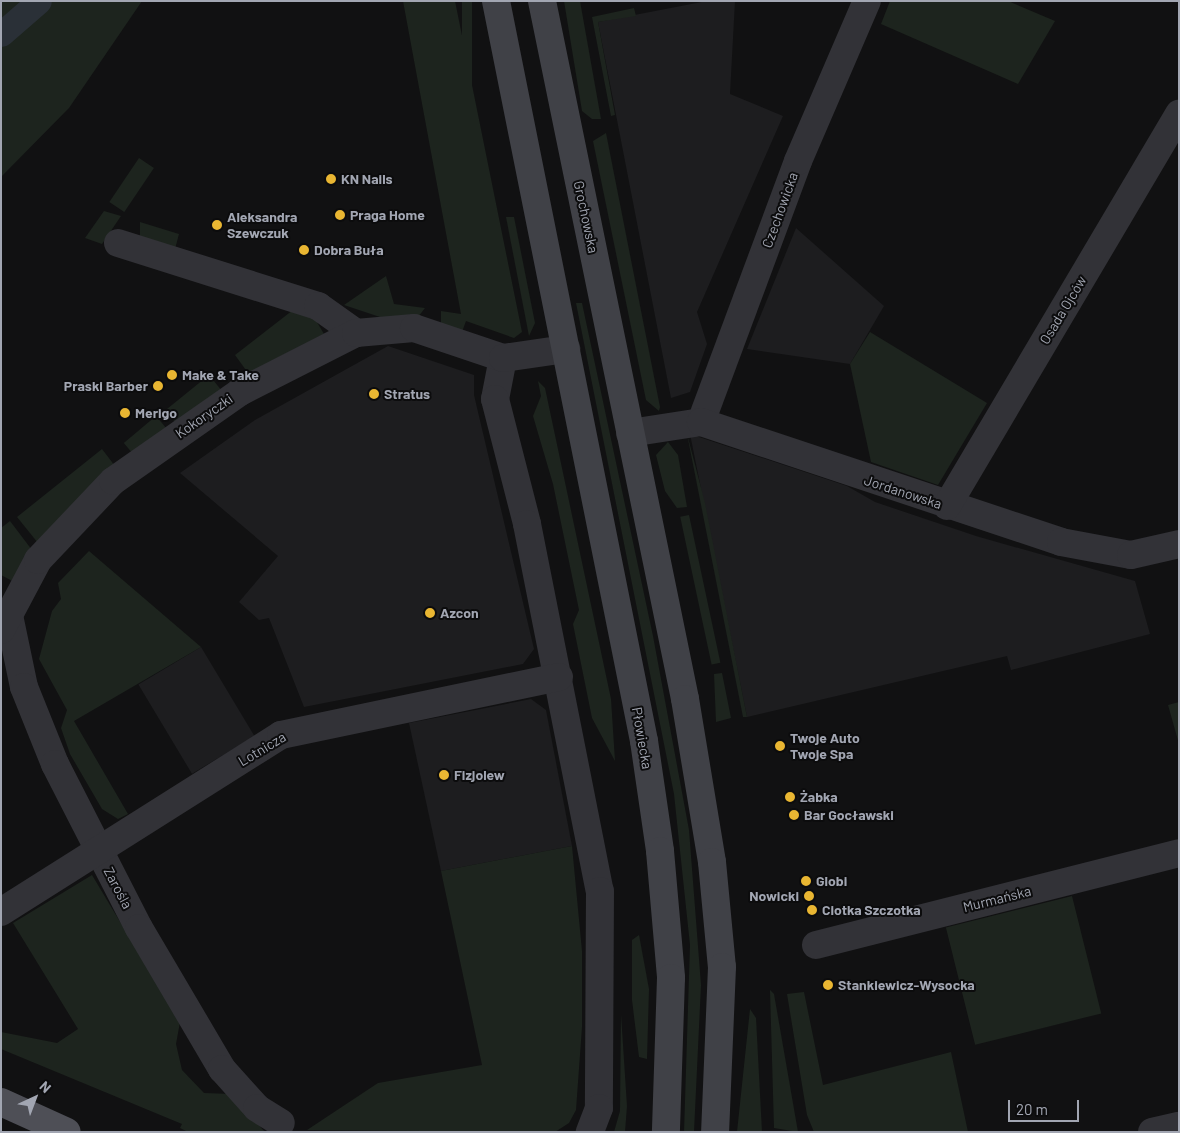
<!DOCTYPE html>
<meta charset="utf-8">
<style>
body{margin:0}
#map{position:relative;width:1180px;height:1133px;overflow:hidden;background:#111112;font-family:Barlow,sans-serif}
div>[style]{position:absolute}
.built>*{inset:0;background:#1d1d1f;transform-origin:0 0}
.green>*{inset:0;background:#1d241e;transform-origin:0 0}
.canal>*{height:25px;margin:-12.5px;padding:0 12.5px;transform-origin:12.5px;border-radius:12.5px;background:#2a3037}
.minor>*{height:28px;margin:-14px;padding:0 14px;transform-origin:14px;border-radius:14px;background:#323237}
.secondary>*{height:28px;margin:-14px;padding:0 14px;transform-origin:14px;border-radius:14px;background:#404147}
.primary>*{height:28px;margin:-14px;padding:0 14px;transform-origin:14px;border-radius:14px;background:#4e4f56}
.dots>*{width:14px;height:14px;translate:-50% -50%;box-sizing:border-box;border:2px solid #0c0c0d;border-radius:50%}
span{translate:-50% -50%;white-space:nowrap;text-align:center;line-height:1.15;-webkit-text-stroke:4px #0c0c0d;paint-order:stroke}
.poi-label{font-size:14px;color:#a2a6b2;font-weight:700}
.left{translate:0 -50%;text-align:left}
.right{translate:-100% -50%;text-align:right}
.street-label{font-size:14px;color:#a2a6b2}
.frame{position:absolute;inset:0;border:2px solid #a2a6b2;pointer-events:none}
.north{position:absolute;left:10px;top:1073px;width:50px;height:50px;-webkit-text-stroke:4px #0c0c0d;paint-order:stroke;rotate:43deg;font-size:14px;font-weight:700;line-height:20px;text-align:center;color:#a2a6b2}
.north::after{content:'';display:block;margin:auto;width:18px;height:22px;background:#a2a6b2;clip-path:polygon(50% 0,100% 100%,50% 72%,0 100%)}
.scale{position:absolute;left:1008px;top:1100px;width:71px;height:22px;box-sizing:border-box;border:2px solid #a2a6b2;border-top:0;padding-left:6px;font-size:15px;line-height:18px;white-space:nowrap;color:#a2a6b2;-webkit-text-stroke:4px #0c0c0d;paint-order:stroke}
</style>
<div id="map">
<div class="built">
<i style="clip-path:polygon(707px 1px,735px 1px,730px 94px,783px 116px,697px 312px,707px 344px,690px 392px,671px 398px,598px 22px)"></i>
<i style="clip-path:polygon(796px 228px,884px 306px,850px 364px,747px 349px)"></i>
<i style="clip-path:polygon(388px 346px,474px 375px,474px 395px,534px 649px,523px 664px,304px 707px,269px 618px,259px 620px,239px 602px,278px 556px,180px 473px,255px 420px)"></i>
<i style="clip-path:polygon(690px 434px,847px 486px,875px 502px,976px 536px,1135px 581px,1150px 634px,1011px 670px,1007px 656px,747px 717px)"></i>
<i style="left:201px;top:647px;width:104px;height:73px;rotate:59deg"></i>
<i style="clip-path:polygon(531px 699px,546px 710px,572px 846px,441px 871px,409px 723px)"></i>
</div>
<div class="green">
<i style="clip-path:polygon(1px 1px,142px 1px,69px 108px,1px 177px)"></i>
<i style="clip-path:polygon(403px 1px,455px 1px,522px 332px,514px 338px,466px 321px,462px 332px,441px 326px,441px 311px,461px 314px)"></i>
<i style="left:462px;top:1px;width:10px;height:216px"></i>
<i style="clip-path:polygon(564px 1px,580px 1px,601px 119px,592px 119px,582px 111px)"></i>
<i style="clip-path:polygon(890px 1px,1008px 1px,1055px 21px,1018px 84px,881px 24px)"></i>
<i style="clip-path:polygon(634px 8px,636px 16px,598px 22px,615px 115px,611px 116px,592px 17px)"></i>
<i style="clip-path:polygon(606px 133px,660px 407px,659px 411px,646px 400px,593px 141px)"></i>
<i style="left:139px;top:158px;width:18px;height:53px;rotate:34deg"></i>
<i style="clip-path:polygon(104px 211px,121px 216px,102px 244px,85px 238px)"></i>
<i style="clip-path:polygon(506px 217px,514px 217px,535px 323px,529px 336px)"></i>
<i style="clip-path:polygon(140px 222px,179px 234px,175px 249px,140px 236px)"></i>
<i style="clip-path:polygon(386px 276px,394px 304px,425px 308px,418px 317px,380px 317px,344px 305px)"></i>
<i style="clip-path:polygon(576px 303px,582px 303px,653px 636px,689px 830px,701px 985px,694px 1132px,684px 1132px,690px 945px,674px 794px)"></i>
<i style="clip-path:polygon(293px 310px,314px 317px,324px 334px,248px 373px,235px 355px)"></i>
<i style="clip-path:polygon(870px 332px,987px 403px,938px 485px,871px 462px,850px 364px)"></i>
<i style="left:209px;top:375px;width:21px;height:56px;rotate:51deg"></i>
<i style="clip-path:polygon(538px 381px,545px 388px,611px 699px,615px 761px,592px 718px,573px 624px,579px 610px,553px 484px,533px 416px,541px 396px)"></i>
<i style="left:156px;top:416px;width:17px;height:42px;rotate:50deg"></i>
<i style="clip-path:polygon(687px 434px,705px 503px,747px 717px,743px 717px)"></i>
<i style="clip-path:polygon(668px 442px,678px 455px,687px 507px,677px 508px,665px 491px,656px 455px)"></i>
<i style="clip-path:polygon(102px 449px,115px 466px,38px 543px,17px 517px)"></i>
<i style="left:689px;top:515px;width:151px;height:9px;rotate:78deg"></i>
<i style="clip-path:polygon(10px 521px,32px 550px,16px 583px,1px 575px,1px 528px)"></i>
<i style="clip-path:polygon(89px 551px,201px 647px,74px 721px,128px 814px,118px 819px,102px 809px,70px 754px,61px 728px,67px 710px,39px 659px,52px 611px,61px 599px,58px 583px)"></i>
<i style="clip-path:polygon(722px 673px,731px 718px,716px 722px,714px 674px)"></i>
<i style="clip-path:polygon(1179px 702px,1179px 744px,1168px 705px)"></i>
<i style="clip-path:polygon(572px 846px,582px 951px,582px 1027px,576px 1110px,569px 1123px,555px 1132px,307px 1130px,378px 1083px,482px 1065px,441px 871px)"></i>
<i style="clip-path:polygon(92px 875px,180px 1022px,176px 1044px,182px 1070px,204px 1093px,231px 1094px,265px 1132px,188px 1132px,180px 1128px,182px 1124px,1px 1049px,1px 1032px,57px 1043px,78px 1029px,13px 923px)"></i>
<i style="left:1072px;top:896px;width:121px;height:130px;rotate:76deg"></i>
<i style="clip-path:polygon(639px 935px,649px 989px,647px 1059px,639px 1057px,632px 1000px,632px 940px)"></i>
<i style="clip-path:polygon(770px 990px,774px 994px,798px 1132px,774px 1128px)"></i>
<i style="clip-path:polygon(804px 992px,823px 1085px,951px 1052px,968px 1132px,814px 1132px,807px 1115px,787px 994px)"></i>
<i style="clip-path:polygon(750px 1009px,756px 1018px,762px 1132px,737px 1132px)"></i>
<i style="clip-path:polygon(621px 1014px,627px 1106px,625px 1132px,614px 1132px,620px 1111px)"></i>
</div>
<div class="canal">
<i style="left:1px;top:34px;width:50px;rotate:-41deg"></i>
</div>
<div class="minor">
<i style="left:118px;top:243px;width:210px;rotate:17.5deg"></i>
<i style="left:318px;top:306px;width:47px;rotate:35.4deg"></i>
<i style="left:503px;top:358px;width:42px;rotate:101deg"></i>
<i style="left:495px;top:399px;width:129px;rotate:75.6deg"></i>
<i style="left:527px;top:524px;width:374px;rotate:78.8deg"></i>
<i style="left:600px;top:891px;width:217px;rotate:90.3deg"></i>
<i style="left:599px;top:1108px;width:26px;rotate:111deg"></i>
<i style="left:701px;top:422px;width:278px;rotate:-69.6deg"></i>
<i style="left:798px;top:161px;width:174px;rotate:-66.7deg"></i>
<i style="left:630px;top:433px;width:72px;rotate:-8.8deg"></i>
<i style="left:701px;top:422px;width:379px;rotate:18.4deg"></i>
<i style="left:1061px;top:542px;width:71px;rotate:10.5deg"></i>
<i style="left:1131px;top:555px;width:49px;rotate:-12.9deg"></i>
<i style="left:947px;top:506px;width:456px;rotate:-59.4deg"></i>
<i style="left:10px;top:620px;width:68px;rotate:78.2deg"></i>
<i style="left:24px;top:687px;width:83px;rotate:68.1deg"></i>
<i style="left:55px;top:764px;width:184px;rotate:62.9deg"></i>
<i style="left:139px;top:928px;width:164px;rotate:59.5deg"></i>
<i style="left:222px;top:1069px;width:52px;rotate:48.1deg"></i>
<i style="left:257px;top:1108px;width:28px;rotate:32deg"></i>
<i style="left:1px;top:630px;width:79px;rotate:-62.1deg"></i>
<i style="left:38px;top:560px;width:109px;rotate:-46.5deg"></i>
<i style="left:113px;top:481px;width:155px;rotate:-35deg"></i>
<i style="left:240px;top:392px;width:130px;rotate:-27deg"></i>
<i style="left:356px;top:333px;width:58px;rotate:-4.9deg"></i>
<i style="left:414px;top:328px;width:94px;rotate:18.6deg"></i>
<i style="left:503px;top:358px;width:64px;rotate:-8.1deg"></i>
<i style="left:1px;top:912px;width:331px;rotate:-32.3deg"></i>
<i style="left:281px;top:735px;width:284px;rotate:-11.8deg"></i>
<i style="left:816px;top:945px;width:374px;rotate:-14.2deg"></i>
<i style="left:1152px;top:1132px;width:28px;rotate:-13deg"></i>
</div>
<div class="secondary">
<i style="left:496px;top:1px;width:755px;rotate:78.69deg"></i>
<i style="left:644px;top:741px;width:111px;rotate:81.7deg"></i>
<i style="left:660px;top:851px;width:127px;rotate:85deg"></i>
<i style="left:671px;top:978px;width:154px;rotate:91.9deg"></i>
<i style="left:542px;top:1px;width:712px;rotate:78.42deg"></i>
<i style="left:685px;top:699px;width:165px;rotate:80.6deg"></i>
<i style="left:712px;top:862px;width:105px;rotate:84.6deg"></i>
<i style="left:722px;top:967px;width:165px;rotate:92.4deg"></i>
</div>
<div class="primary">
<i style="left:1px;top:1102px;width:72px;rotate:24.4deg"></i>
</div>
<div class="dots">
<i style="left:331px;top:179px;background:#e9b632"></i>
<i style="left:340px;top:215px;background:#e9b632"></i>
<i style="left:217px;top:225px;background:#e9b632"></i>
<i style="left:304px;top:250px;background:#e9b632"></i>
<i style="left:172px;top:375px;background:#e9b632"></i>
<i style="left:158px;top:386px;background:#e9b632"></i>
<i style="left:374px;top:394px;background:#e9b632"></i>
<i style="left:125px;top:413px;background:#e9b632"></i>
<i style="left:430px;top:613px;background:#e9b632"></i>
<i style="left:780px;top:746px;background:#e9b632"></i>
<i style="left:444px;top:775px;background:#e9b632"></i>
<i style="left:790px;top:797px;background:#e9b632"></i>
<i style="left:794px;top:815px;background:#e9b632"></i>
<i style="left:806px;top:881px;background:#e9b632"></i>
<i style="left:809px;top:896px;background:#e9b632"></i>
<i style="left:812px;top:910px;background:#e9b632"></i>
<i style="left:828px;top:985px;background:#e9b632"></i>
</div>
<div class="poi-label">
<span class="left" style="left:341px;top:179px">KN Nails</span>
<span class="left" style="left:350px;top:215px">Praga Home</span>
<span class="left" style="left:227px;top:225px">Aleksandra<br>Szewczuk</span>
<span class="left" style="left:314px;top:250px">Dobra Buła</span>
<span class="left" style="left:182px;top:375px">Make &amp; Take</span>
<span class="right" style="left:148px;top:386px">Praski Barber</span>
<span class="left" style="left:384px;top:394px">Stratus</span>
<span class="left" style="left:135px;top:413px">Merigo</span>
<span class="left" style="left:440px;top:613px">Azcon</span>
<span class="left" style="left:790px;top:746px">Twoje Auto<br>Twoje Spa</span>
<span class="left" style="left:454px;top:775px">Fizjolew</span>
<span class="left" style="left:800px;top:797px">Żabka</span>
<span class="left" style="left:804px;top:815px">Bar Gocławski</span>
<span class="left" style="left:816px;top:881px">Globi</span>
<span class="right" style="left:799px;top:896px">Nowicki</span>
<span class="left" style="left:822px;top:910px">Ciotka Szczotka</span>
<span class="left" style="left:838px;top:985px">Stankiewicz-Wysocka</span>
</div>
<div class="street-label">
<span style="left:780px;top:210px;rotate:-70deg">Czechowicka</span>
<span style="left:586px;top:217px;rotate:78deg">Grochowska</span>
<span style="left:1063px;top:310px;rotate:-59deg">Osada Ojców</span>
<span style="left:204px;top:416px;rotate:-35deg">Kokoryczki</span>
<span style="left:903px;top:492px;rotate:18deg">Jordanowska</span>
<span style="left:642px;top:738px;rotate:80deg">Płowiecka</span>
<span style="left:262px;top:749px;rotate:-31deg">Lotnicza</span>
<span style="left:118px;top:888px;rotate:62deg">Zarośla</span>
<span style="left:997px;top:899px;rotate:-14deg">Murmańska</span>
</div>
<div class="frame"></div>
<div class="north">N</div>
<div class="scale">20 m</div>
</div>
